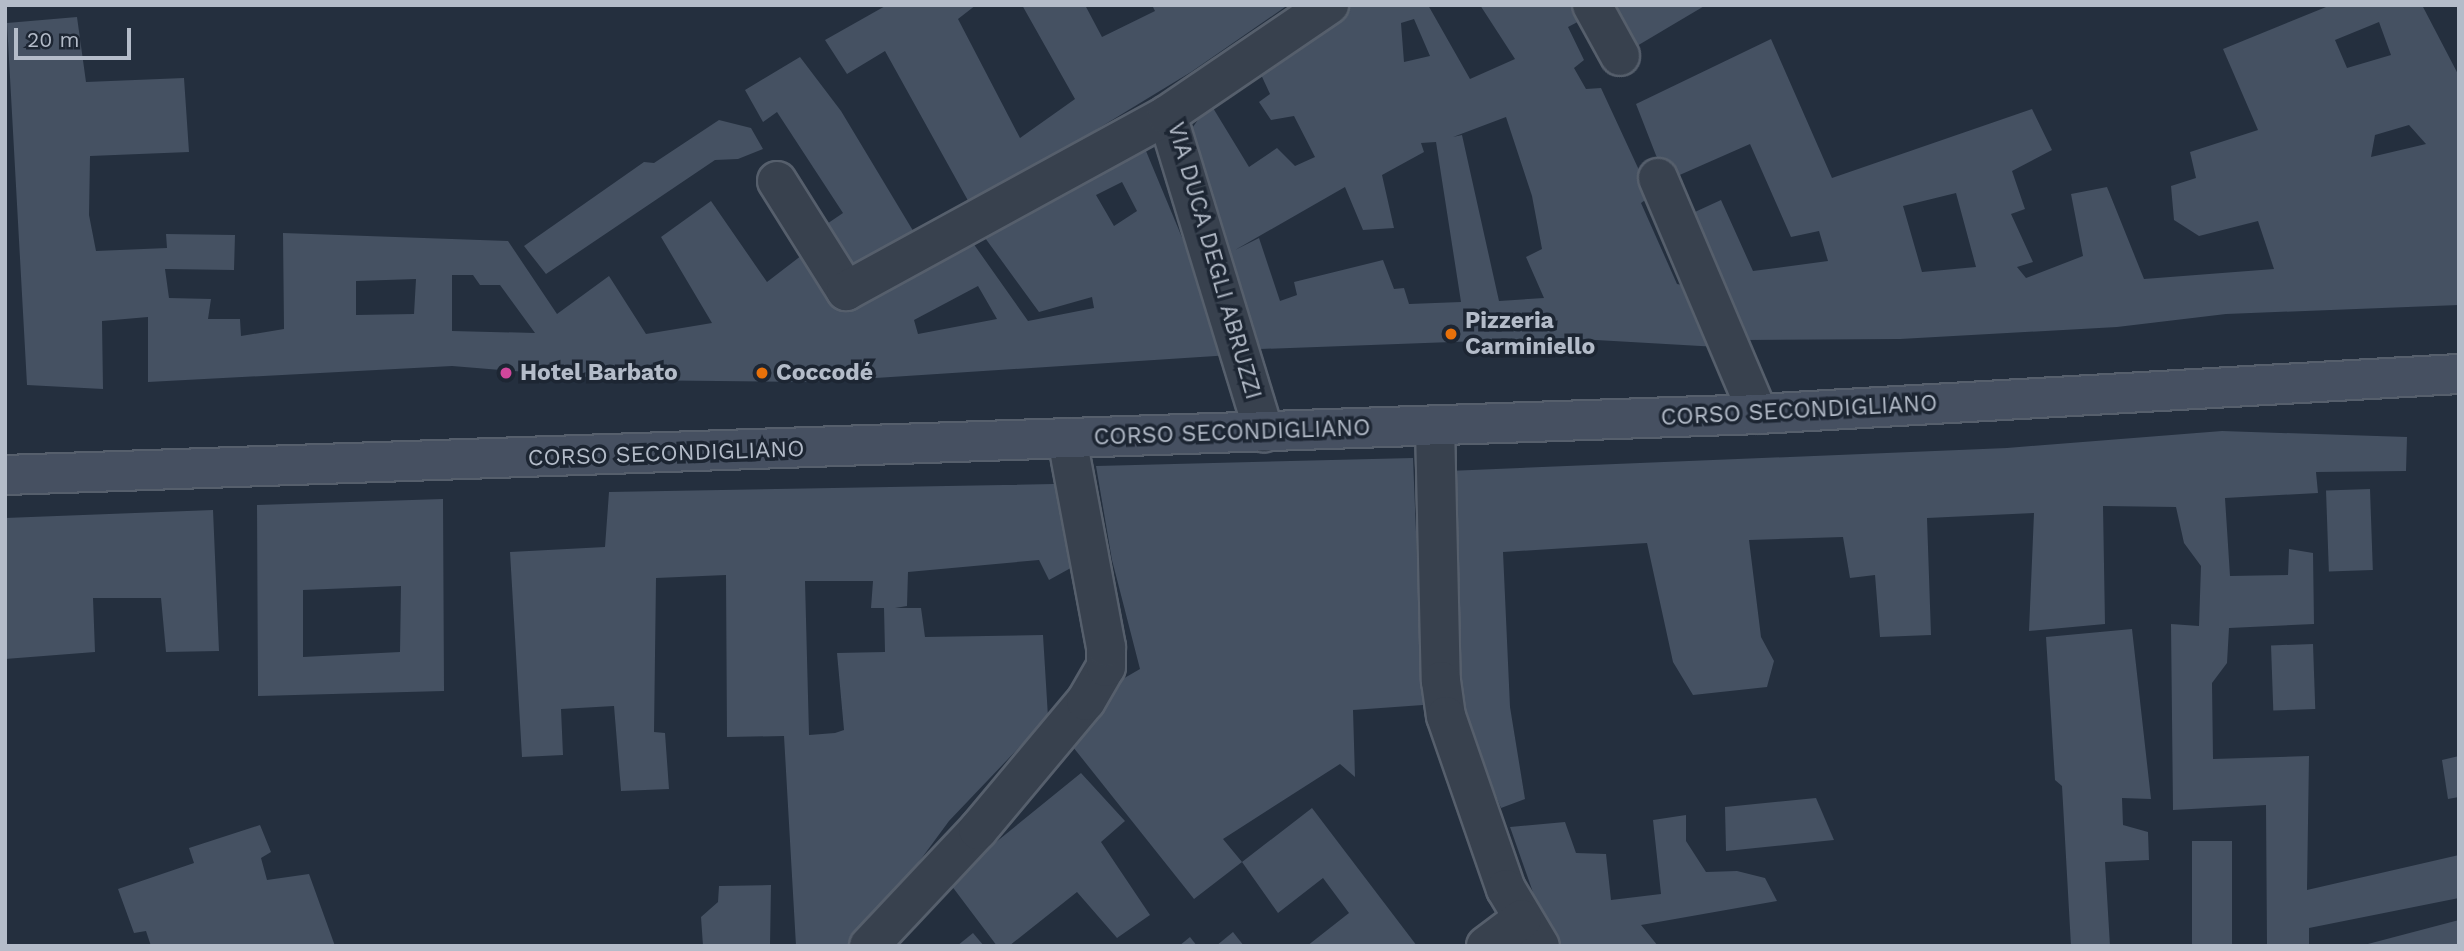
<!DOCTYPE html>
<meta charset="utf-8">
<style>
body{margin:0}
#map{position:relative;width:2464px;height:951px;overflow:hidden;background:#242f3e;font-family:"Work Sans",sans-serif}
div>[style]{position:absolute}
.building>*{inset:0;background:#455162;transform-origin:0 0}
.roads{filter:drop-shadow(2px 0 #565f6c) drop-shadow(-2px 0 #565f6c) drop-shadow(0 2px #565f6c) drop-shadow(0 -2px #565f6c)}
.street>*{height:38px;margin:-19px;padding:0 19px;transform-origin:19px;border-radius:19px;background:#38414e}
.secondary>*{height:38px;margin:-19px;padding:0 19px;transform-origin:19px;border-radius:19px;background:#465061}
.dots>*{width:19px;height:19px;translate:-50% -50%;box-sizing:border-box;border:4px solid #1d2633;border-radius:50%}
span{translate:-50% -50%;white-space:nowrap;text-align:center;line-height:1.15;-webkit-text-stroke:7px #1d2633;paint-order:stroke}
.street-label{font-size:23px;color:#b4bcc9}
.poi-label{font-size:23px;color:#b4bcc9;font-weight:700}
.left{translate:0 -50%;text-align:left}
.frame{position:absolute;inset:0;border:7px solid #b4bcc9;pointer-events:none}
.scale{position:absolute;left:14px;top:28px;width:117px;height:32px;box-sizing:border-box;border:4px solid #b4bcc9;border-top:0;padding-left:9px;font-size:21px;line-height:24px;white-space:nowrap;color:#b4bcc9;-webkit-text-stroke:5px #1d2633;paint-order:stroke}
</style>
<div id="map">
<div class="building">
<i style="clip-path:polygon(887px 5px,976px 5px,958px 19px,1020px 138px,1075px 99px,1022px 5px,1085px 5px,1102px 37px,1155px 11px,1152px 5px,1288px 5px,1191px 72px,971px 206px,885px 51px,847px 74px,825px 40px)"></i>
<i style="clip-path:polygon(evenodd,1349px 5px,1428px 5px,1470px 79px,1515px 59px,1480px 5px,1583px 5px,1589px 16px,1568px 27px,1584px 60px,1574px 68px,1586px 89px,1601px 88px,1651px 196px,1641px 203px,1677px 284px,1692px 287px,1718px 347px,1561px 338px,1260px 349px,1185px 138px,1210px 103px,1249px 167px,1277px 148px,1295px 166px,1315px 157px,1294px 116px,1271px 120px,1259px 102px,1270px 94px,1257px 66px,1349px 5px,1414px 19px,1430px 56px,1404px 62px,1401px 23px,1414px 19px,1349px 5px,1506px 117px,1532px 196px,1542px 249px,1526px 257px,1544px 298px,1499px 301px,1462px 135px,1453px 137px,1506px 117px,1349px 5px,1436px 142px,1461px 302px,1409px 304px,1404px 288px,1394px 289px,1383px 260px,1294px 282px,1297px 295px,1280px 301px,1259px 238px,1235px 250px,1345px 187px,1363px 230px,1394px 228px,1382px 175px,1424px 152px,1421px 143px,1436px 142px)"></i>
<i style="clip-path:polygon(1596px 5px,1706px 5px,1620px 56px)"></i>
<i style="clip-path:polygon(evenodd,2331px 5px,2422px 5px,2459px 76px,2459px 305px,2226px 314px,2117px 327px,1900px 339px,1744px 340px,1684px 217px,1721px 200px,1753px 271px,1828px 261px,1819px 231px,1791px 237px,1750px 144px,1666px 181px,1636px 104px,1771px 39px,1832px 178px,2032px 109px,2052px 150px,2012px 171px,2025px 209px,2011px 214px,2033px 262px,2017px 267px,2026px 278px,2083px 256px,2071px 194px,2107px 187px,2144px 279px,2274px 269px,2258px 221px,2199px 236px,2174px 220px,2171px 186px,2196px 178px,2190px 152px,2258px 130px,2223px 49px,2331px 5px,2379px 22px,2391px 55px,2347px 68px,2335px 40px,2379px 22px,2331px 5px,2409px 125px,2426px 144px,2371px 157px,2375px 135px,2409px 125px,2331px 5px,1956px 193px,1976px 267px,1922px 272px,1903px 206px,1956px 193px)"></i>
<i style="clip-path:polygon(evenodd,77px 17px,86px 82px,184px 78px,189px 152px,90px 156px,89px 215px,96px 251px,167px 248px,166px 234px,235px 235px,234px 270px,165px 269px,169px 298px,211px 299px,208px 319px,240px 319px,241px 336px,284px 329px,283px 233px,508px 241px,557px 314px,609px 276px,646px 334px,712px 323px,661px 237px,711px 201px,767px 282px,806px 252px,850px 304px,968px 236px,1028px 321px,1094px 308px,1092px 297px,1039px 312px,980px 231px,1141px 139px,1231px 355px,814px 382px,626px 380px,452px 366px,148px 382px,148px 317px,102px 321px,103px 389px,27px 385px,7px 23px,77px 17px,1122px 182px,1137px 211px,1114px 226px,1096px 195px,1122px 182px,77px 17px,452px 275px,473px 275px,480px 285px,500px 285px,535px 333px,452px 331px,452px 275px,77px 17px,416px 279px,414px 314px,356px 315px,356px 281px,416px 279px,77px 17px,978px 286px,997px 319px,918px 334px,914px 320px,978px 286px)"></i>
<i style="clip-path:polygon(800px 57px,841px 111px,918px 239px,848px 282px,818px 230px,843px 213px,777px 112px,763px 122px,745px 90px)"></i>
<i style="clip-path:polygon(719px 120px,751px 128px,763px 149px,738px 159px,715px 160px,546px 274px,524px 246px,644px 162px,654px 163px)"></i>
<i style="clip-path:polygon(2222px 431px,2407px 437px,2406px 471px,2316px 472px,2318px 493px,2225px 498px,2230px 576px,2288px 575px,2289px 549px,2313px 553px,2314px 624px,2229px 628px,2227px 663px,2212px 683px,2213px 759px,2309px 756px,2307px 890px,2459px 855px,2459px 898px,2309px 928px,2309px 946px,2267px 946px,2266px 805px,2173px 810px,2171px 624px,2199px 626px,2201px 566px,2184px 543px,2176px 507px,2103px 506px,2105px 624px,2029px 631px,2034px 513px,1927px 518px,1931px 635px,1880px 637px,1875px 575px,1850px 578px,1843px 537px,1749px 540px,1761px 637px,1774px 661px,1767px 687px,1693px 695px,1673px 662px,1647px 543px,1503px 552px,1510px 707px,1525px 799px,1501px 808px,1460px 708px,1448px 471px,2007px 448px)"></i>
<i style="clip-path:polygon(1413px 458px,1423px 705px,1353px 710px,1355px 777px,1340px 764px,1223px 839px,1242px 862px,1194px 899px,1069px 742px,1114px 684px,1140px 669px,1112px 560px,1096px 466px)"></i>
<i style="clip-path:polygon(evenodd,1054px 484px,1078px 564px,1049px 580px,1039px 560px,908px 572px,907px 606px,895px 608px,921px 608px,925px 637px,1043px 635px,1048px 717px,949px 821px,857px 946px,796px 946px,784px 736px,727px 737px,726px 575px,656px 578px,654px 732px,665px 733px,669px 789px,621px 791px,614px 706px,561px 709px,563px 755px,522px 757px,510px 552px,605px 547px,609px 492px,1054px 484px,805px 581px,873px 581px,871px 608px,884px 608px,885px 652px,837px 653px,844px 730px,835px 733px,809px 735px,805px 581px)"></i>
<i style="left:2370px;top:489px;width:81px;height:44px;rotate:88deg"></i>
<i style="clip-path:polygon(evenodd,443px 499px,444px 691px,258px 696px,257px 505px,443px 499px,401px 586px,400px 652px,303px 657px,303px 590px,401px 586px)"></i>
<i style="clip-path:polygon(213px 510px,219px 651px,166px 652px,161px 598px,93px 598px,95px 652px,5px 659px,5px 518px)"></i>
<i style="clip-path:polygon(2132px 629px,2151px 799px,2122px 798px,2123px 825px,2148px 832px,2149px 860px,2105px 862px,2110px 946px,2071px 946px,2062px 786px,2055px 780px,2046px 637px)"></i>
<i style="left:2313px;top:644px;width:65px;height:42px;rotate:88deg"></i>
<i style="clip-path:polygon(2459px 756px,2459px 797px,2448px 799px,2442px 760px)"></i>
<i style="clip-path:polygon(1081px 773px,1125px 821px,1101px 842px,1150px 915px,1117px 938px,1077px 892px,1009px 946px,997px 946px,948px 881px)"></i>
<i style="clip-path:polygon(1816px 798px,1834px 840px,1726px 851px,1725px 807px)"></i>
<i style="clip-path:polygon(1312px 808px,1417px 946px,1307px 946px,1349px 913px,1323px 878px,1278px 913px,1242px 862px)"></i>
<i style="clip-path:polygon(1686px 815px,1686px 841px,1706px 872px,1737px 871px,1765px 878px,1777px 901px,1641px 925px,1658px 946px,1557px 946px,1548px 935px,1510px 827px,1565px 822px,1576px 853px,1606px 854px,1611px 900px,1661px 894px,1653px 820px)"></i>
<i style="clip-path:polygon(260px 825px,271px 852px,261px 858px,267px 880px,309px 874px,335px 946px,151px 946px,146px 931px,134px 933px,118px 889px,194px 863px,189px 848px)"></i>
<i style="left:2192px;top:841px;width:40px;height:105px"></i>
<i style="clip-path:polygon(771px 885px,770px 946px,703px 946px,701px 917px,718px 902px,719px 886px)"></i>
<i style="clip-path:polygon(2459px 920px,2459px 946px,2364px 946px,2364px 945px)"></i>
<i style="clip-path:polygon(1233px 932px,1244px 946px,1216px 946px)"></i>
<i style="clip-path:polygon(973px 933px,984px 946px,957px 946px)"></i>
<i style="clip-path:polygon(1190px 937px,1197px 946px,1179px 946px)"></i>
</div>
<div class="roads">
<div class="street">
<i style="left:1592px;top:5px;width:58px;rotate:61.2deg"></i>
<i style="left:1167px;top:115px;width:332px;rotate:73deg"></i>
<i style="left:1658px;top:178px;width:256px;rotate:67deg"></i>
<i style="left:777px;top:181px;width:130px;rotate:57.9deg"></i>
<i style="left:846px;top:291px;width:366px;rotate:-28.7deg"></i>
<i style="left:1167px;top:115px;width:196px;rotate:-34.2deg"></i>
<i style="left:1435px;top:426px;width:255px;rotate:88.7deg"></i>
<i style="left:1441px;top:681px;width:35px;rotate:82deg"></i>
<i style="left:1446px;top:716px;width:183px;rotate:70.9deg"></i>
<i style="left:1506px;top:889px;width:66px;rotate:59.2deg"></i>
<i style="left:869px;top:946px;width:159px;rotate:-46.8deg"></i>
<i style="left:978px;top:830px;width:168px;rotate:-50.1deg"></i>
<i style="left:1086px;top:701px;width:39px;rotate:-60deg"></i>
<i style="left:1106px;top:667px;width:20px;rotate:-90deg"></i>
<i style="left:1106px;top:647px;width:212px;rotate:-100.6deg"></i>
<i style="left:1486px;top:946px;width:45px;rotate:-36.9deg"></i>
</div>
<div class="secondary">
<i style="left:5px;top:475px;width:1754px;rotate:-1.99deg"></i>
<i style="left:1758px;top:414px;width:702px;rotate:-3.27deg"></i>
</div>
</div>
<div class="dots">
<i style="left:1451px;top:334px;background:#e8710a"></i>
<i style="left:506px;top:373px;background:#d1479c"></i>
<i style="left:762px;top:373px;background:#e8710a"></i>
</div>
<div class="street-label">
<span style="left:1214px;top:261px;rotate:74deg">VIA DUCA DEGLI ABRUZZI</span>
<span style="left:1799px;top:411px;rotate:-3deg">CORSO SECONDIGLIANO</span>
<span style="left:1232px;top:433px;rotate:-2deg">CORSO SECONDIGLIANO</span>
<span style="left:666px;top:454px;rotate:-2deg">CORSO SECONDIGLIANO</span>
</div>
<div class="poi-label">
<span class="left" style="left:1465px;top:334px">Pizzeria<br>Carminiello</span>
<span class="left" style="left:520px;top:373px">Hotel Barbato</span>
<span class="left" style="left:776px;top:373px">Coccodé</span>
</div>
<div class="frame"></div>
<div class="scale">20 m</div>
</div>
